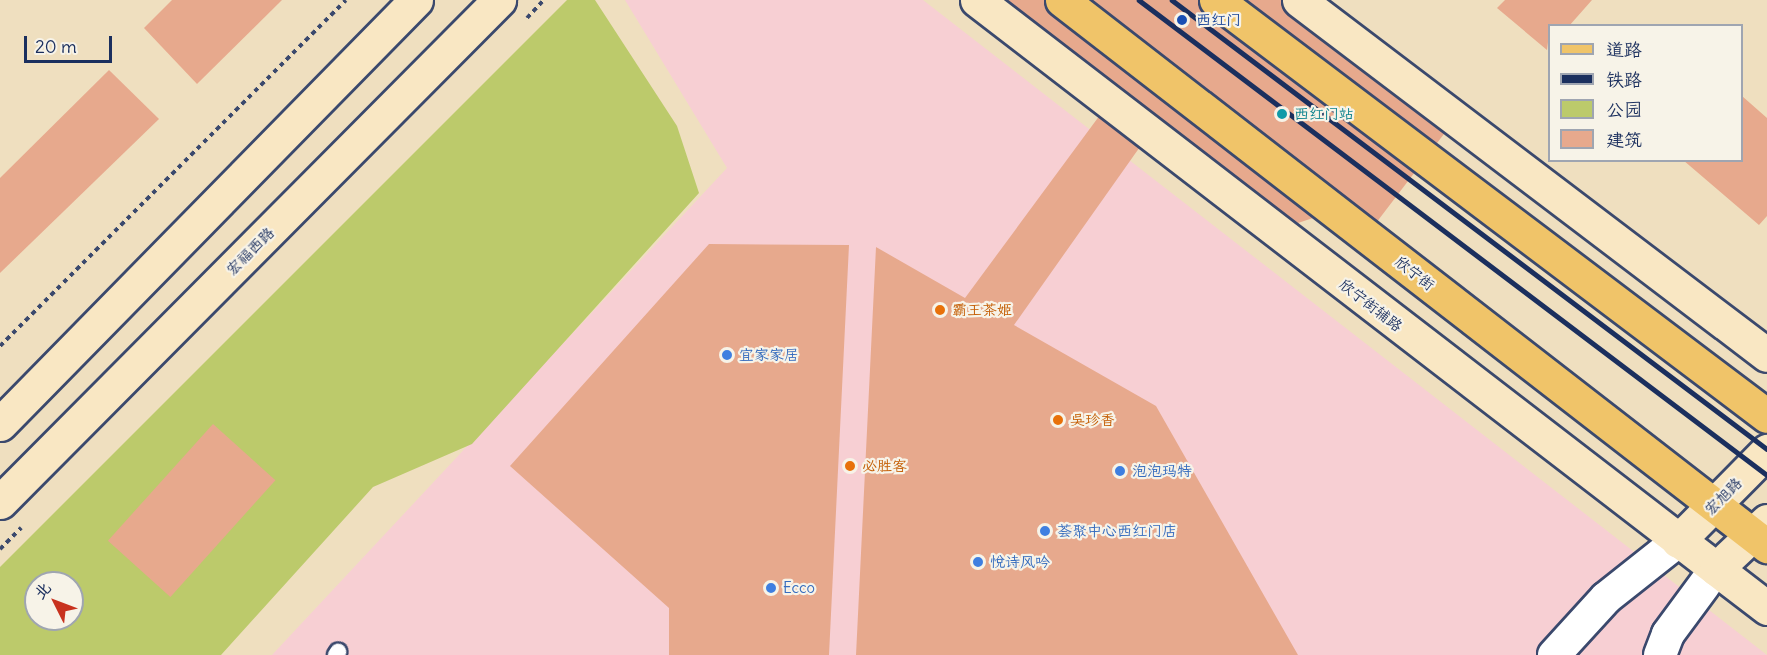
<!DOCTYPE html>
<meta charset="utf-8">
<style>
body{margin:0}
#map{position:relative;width:1767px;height:655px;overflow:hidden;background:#efdfbf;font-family:Delius,"LXGW WenKai TC",sans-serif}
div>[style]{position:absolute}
.built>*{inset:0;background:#f7cfd3}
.green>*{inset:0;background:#bcca6b}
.building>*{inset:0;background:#e7a98d;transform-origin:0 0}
.path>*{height:4px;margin-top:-2px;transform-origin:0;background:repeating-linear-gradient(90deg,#3b496d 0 4.5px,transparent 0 9px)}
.roads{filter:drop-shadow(2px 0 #3b496d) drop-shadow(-2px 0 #3b496d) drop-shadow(0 2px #3b496d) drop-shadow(0 -2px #3b496d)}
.lane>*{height:16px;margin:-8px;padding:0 8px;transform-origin:8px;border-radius:8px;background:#fff}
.street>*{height:32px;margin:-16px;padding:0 16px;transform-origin:16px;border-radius:16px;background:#fff}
.secondary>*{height:33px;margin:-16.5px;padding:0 16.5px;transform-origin:16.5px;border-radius:16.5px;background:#f9e7c3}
.primary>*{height:33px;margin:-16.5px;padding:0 16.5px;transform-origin:16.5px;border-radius:16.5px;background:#f0c469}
.rail>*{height:4.5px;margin:-2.25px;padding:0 2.25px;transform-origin:2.25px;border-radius:2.25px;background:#1b2f5e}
.dots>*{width:16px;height:16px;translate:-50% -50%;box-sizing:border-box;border:3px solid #f7f3e8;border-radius:50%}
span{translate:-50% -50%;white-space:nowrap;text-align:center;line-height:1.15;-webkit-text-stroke:4.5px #f7f3e8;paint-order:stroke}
.transit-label{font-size:15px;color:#164399}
.left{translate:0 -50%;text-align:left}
.culture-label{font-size:15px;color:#0d838f}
.street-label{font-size:15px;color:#1b2f5e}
.food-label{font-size:15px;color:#c56008}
.shop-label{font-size:15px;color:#366cbe}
.legend{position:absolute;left:1548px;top:24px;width:195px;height:138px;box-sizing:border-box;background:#f7f3e8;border:2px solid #9fa5b1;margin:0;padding:8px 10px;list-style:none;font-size:18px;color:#1b2f5e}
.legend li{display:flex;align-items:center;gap:12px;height:30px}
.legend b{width:30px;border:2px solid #9fa5b1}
.north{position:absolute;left:24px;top:571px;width:60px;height:60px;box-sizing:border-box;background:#f7f3e8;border:2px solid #9fa5b1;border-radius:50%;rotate:312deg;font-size:16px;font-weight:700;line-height:24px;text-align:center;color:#1b2f5e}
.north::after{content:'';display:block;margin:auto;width:21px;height:27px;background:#c8321e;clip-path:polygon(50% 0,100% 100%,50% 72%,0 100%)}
.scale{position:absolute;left:24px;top:36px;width:88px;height:27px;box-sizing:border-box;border:3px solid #1b2f5e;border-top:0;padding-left:8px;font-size:18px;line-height:21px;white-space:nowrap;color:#1b2f5e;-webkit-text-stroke:4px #f7f3e8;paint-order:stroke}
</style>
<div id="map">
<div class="built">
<i style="clip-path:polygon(625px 0,923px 0,1767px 655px,272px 655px,727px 168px)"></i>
</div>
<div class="green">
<i style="clip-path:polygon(evenodd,567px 0,595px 0,677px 126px,699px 193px,472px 444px,373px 487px,221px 655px,0 655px,0 567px,567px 0,36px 583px,72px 583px,72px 619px,36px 619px,36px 583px)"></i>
</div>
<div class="building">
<i style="clip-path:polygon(172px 0,282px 0,197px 84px,144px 28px)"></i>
<i style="clip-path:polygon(990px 0,1321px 0,1447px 130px,1360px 244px,1322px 215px,1298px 223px,1269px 216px,1154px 127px,1014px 325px,1156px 406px,1298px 655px,856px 655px,876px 247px,965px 298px,1114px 96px)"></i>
<i style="clip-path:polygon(1505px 0,1592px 0,1569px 26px,1550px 26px,1547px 50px,1497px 8px)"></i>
<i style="clip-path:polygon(109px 70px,159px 119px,0 273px,0 178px)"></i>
<i style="clip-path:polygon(1742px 96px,1767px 118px,1767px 216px,1759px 225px,1683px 160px,1742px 160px)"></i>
<i style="clip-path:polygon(709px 244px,849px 245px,829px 655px,669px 655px,669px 608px,510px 466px)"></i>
<i style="left:213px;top:424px;width:84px;height:157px;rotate:42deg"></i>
</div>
<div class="path">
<i style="left:527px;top:18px;width:25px;rotate:-47deg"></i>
<i style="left:0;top:346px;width:489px;rotate:-45deg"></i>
<i style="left:0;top:549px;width:30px;rotate:-45deg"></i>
</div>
<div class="roads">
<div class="lane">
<i style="left:336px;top:655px;width:4px;rotate:-56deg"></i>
</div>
<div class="street">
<i style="left:1554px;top:655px;width:77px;rotate:-47.6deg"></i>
<i style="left:1606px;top:598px;width:92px;rotate:-38.4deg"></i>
<i style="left:1660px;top:655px;width:22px;rotate:-69deg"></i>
<i style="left:1668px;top:634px;width:81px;rotate:-53.6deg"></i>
</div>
<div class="secondary">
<i style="left:977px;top:0;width:997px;rotate:37.58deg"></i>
<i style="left:1299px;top:0;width:587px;rotate:37.18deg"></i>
<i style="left:0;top:424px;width:594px;rotate:-45.55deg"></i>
<i style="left:0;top:502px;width:708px;rotate:-45.17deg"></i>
<i style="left:1678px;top:541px;width:127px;rotate:-45.3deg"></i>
<i style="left:1716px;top:569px;width:70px;rotate:-43.3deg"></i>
</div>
<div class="primary">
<i style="left:1062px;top:0;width:892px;rotate:37.76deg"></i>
<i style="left:1216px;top:0;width:690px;rotate:37.05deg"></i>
</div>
</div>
<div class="rail">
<i style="left:1139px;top:0;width:787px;rotate:37.1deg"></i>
<i style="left:1172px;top:0;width:745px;rotate:37.04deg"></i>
</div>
<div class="dots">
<i style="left:1182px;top:20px;background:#1a4fb4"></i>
<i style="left:1282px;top:114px;background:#0f9aa8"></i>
<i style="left:940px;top:310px;background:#e8710a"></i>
<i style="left:727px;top:355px;background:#3f7fe0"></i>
<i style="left:1058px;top:420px;background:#e8710a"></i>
<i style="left:850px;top:466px;background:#e8710a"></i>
<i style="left:1120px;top:471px;background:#3f7fe0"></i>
<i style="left:1045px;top:531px;background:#3f7fe0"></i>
<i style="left:978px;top:562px;background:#3f7fe0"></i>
<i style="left:771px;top:588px;background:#3f7fe0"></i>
</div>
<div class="transit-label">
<span class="left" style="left:1196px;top:20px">西红门</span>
</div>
<div class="culture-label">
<span class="left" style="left:1294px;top:114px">西红门站</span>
</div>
<div class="street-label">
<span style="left:250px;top:251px;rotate:-45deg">宏福西路</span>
<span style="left:1415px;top:273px;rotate:38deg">欣宁街</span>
<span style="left:1371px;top:305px;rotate:38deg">欣宁街辅路</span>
<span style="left:1723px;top:496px;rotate:-45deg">宏旭路</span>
</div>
<div class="food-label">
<span class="left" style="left:952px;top:310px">霸王茶姬</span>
<span class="left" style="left:1070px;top:420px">吴珍香</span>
<span class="left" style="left:862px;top:466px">必胜客</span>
</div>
<div class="shop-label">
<span class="left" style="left:739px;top:355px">宜家家居</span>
<span class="left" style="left:1132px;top:471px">泡泡玛特</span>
<span class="left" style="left:1057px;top:531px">荟聚中心西红门店</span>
<span class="left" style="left:990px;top:562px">悦诗风吟</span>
<span class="left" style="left:783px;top:588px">Ecco</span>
</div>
<ul class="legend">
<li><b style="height:8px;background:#f0c469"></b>道路</li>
<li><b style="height:8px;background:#1b2f5e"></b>铁路</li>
<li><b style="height:16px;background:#bcca6b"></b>公园</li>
<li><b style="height:16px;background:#e7a98d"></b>建筑</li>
</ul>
<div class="north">北</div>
<div class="scale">20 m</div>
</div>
